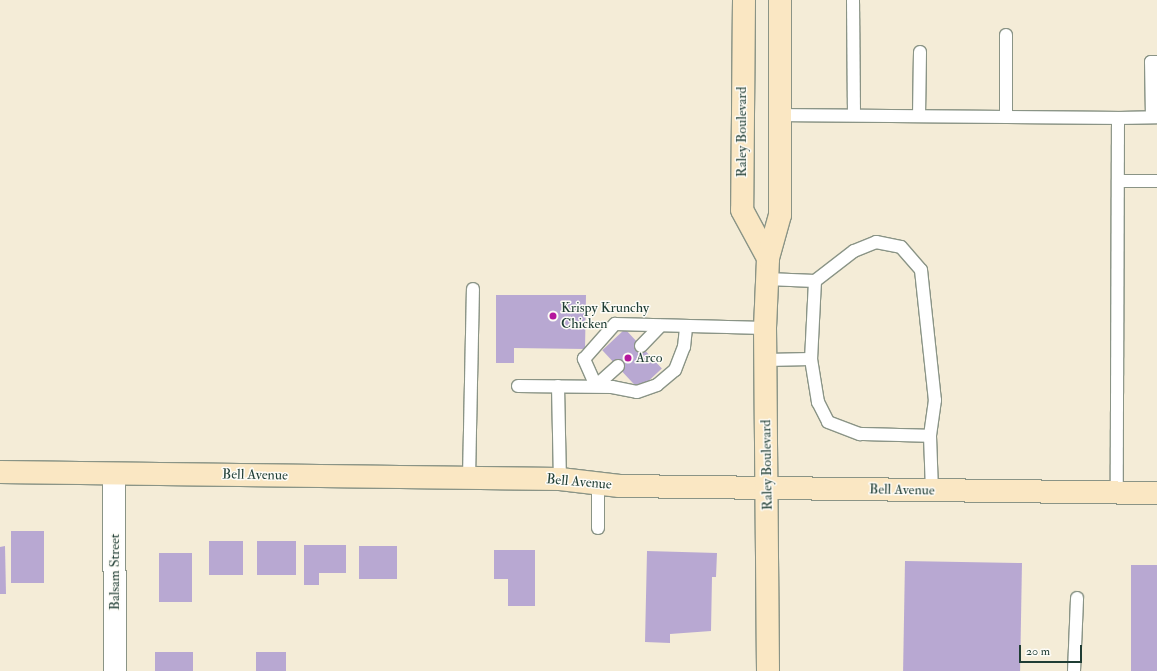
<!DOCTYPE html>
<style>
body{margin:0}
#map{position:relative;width:1157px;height:671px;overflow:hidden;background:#f4ecd7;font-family:"IM FELL Double Pica",serif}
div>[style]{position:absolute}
.building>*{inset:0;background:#b8a8d2;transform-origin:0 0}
.roads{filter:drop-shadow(1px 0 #8a9486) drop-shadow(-1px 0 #8a9486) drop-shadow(0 1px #8a9486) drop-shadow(0 -1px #8a9486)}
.lane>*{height:12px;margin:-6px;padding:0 6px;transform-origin:6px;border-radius:6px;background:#fff}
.street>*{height:22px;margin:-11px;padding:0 11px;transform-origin:11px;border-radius:11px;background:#fff}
.secondary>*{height:22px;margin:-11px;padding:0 11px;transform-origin:11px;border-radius:11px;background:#fae7c3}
.dots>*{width:11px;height:11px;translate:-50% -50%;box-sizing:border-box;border:2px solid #fdfcf7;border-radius:50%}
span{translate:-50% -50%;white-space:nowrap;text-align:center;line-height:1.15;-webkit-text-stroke:3px #fdfcf7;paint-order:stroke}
.street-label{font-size:14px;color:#1f3d34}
.poi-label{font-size:14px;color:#1f3d34}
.left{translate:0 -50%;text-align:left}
.scale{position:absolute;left:1019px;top:645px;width:63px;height:18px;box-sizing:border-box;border:2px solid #1f3d34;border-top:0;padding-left:5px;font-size:12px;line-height:14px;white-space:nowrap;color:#1f3d34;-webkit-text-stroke:3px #fdfcf7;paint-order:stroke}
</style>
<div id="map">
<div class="building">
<i style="clip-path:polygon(496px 295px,586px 295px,585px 349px,514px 348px,514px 363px,496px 363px)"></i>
<i style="left:625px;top:329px;width:54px;height:31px;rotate:47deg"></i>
<i style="left:11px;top:531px;width:33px;height:52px"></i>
<i style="left:209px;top:541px;width:34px;height:34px"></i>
<i style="left:257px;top:541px;width:39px;height:34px"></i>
<i style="clip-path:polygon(304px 545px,346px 545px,346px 573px,319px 573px,319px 585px,304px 585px)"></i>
<i style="clip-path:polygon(5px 546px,6px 594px,0 594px,0 547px)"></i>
<i style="left:359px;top:546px;width:38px;height:33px"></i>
<i style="clip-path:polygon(494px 550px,535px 550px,535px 606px,508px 606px,508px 579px,494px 579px)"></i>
<i style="clip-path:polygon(647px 551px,717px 553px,716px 577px,712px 577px,711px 631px,670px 634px,670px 643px,645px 642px)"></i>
<i style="left:159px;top:553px;width:33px;height:49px"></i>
<i style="left:905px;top:561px;width:117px;height:110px;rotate:1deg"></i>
<i style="left:1131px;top:565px;width:26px;height:106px"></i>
<i style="left:155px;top:652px;width:38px;height:19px"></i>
<i style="left:256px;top:652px;width:30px;height:19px"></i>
</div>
<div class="roads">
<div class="lane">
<i style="left:853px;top:0;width:115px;rotate:89.5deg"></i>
<i style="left:780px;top:115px;width:338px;rotate:0.5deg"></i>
<i style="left:1118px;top:118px;width:375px;rotate:90.2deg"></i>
<i style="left:919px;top:116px;width:64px;rotate:-89.1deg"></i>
<i style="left:1006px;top:117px;width:82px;rotate:-90deg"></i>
<i style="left:1152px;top:117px;width:55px;rotate:-91deg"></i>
<i style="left:1151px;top:62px;width:6px"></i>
<i style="left:1118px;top:118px;width:39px;rotate:-1deg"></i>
<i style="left:1118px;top:181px;width:39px"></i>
<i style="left:767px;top:279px;width:48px;rotate:2.4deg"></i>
<i style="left:815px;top:281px;width:49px;rotate:-37.6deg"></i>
<i style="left:854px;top:251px;width:24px;rotate:-22deg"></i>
<i style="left:876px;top:242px;width:25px;rotate:11deg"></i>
<i style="left:901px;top:247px;width:30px;rotate:49deg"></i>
<i style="left:921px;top:270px;width:131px;rotate:83.9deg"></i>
<i style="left:935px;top:400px;width:36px;rotate:98deg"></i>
<i style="left:930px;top:436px;width:54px;rotate:87.9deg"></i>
<i style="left:815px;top:281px;width:78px;rotate:92.9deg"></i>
<i style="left:811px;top:359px;width:44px;rotate:80.8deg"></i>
<i style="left:818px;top:402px;width:22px;rotate:63deg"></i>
<i style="left:828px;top:422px;width:34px;rotate:21deg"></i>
<i style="left:860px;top:434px;width:70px;rotate:1.6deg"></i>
<i style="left:641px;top:346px;width:28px;rotate:-46deg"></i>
<i style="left:766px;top:360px;width:45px;rotate:-1.3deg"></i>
<i style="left:618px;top:366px;width:30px;rotate:138deg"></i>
<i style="left:596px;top:386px;width:30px;rotate:-114deg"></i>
<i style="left:584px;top:359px;width:47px;rotate:-48.5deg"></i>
<i style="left:615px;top:324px;width:150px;rotate:1.5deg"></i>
<i style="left:518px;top:386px;width:94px;rotate:0.6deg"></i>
<i style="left:612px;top:387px;width:25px;rotate:11deg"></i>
<i style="left:637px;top:392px;width:21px;rotate:-19deg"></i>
<i style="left:657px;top:385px;width:23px;rotate:-40deg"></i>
<i style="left:675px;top:370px;width:25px;rotate:-69deg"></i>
<i style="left:684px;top:347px;width:20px;rotate:-84deg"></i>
<i style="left:558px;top:386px;width:93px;rotate:88.8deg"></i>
<i style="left:469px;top:478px;width:189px;rotate:-88.8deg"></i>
<i style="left:598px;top:483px;width:45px;rotate:90deg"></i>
<i style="left:1074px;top:671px;width:73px;rotate:-87.6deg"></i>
</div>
<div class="street">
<i style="left:114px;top:474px;width:197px;rotate:89.7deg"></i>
</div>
<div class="secondary">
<i style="left:744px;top:0;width:210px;rotate:90.5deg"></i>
<i style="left:742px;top:210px;width:55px;rotate:61.6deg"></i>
<i style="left:0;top:472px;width:560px;rotate:0.72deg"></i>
<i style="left:560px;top:479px;width:60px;rotate:6.7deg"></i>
<i style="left:620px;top:486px;width:537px;rotate:0.75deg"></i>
<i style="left:768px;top:671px;width:343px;rotate:-90.5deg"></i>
<i style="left:765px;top:328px;width:70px;rotate:-87.5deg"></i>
<i style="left:768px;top:258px;width:45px;rotate:-74.4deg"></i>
<i style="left:780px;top:215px;width:215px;rotate:-90deg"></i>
</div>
</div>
<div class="dots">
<i style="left:553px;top:316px;background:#b5179e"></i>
<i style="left:628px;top:358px;background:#b5179e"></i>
</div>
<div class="street-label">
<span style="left:742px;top:132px;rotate:-90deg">Raley Boulevard</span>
<span style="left:767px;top:465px;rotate:-91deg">Raley Boulevard</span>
<span style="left:255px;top:475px;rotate:1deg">Bell Avenue</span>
<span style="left:579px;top:482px;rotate:5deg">Bell Avenue</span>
<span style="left:902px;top:490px;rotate:1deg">Bell Avenue</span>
<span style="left:115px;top:572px;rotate:-90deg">Balsam Street</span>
</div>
<div class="poi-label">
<span class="left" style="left:561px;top:316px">Krispy Krunchy<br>Chicken</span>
<span class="left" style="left:636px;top:358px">Arco</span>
</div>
<div class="scale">20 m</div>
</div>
